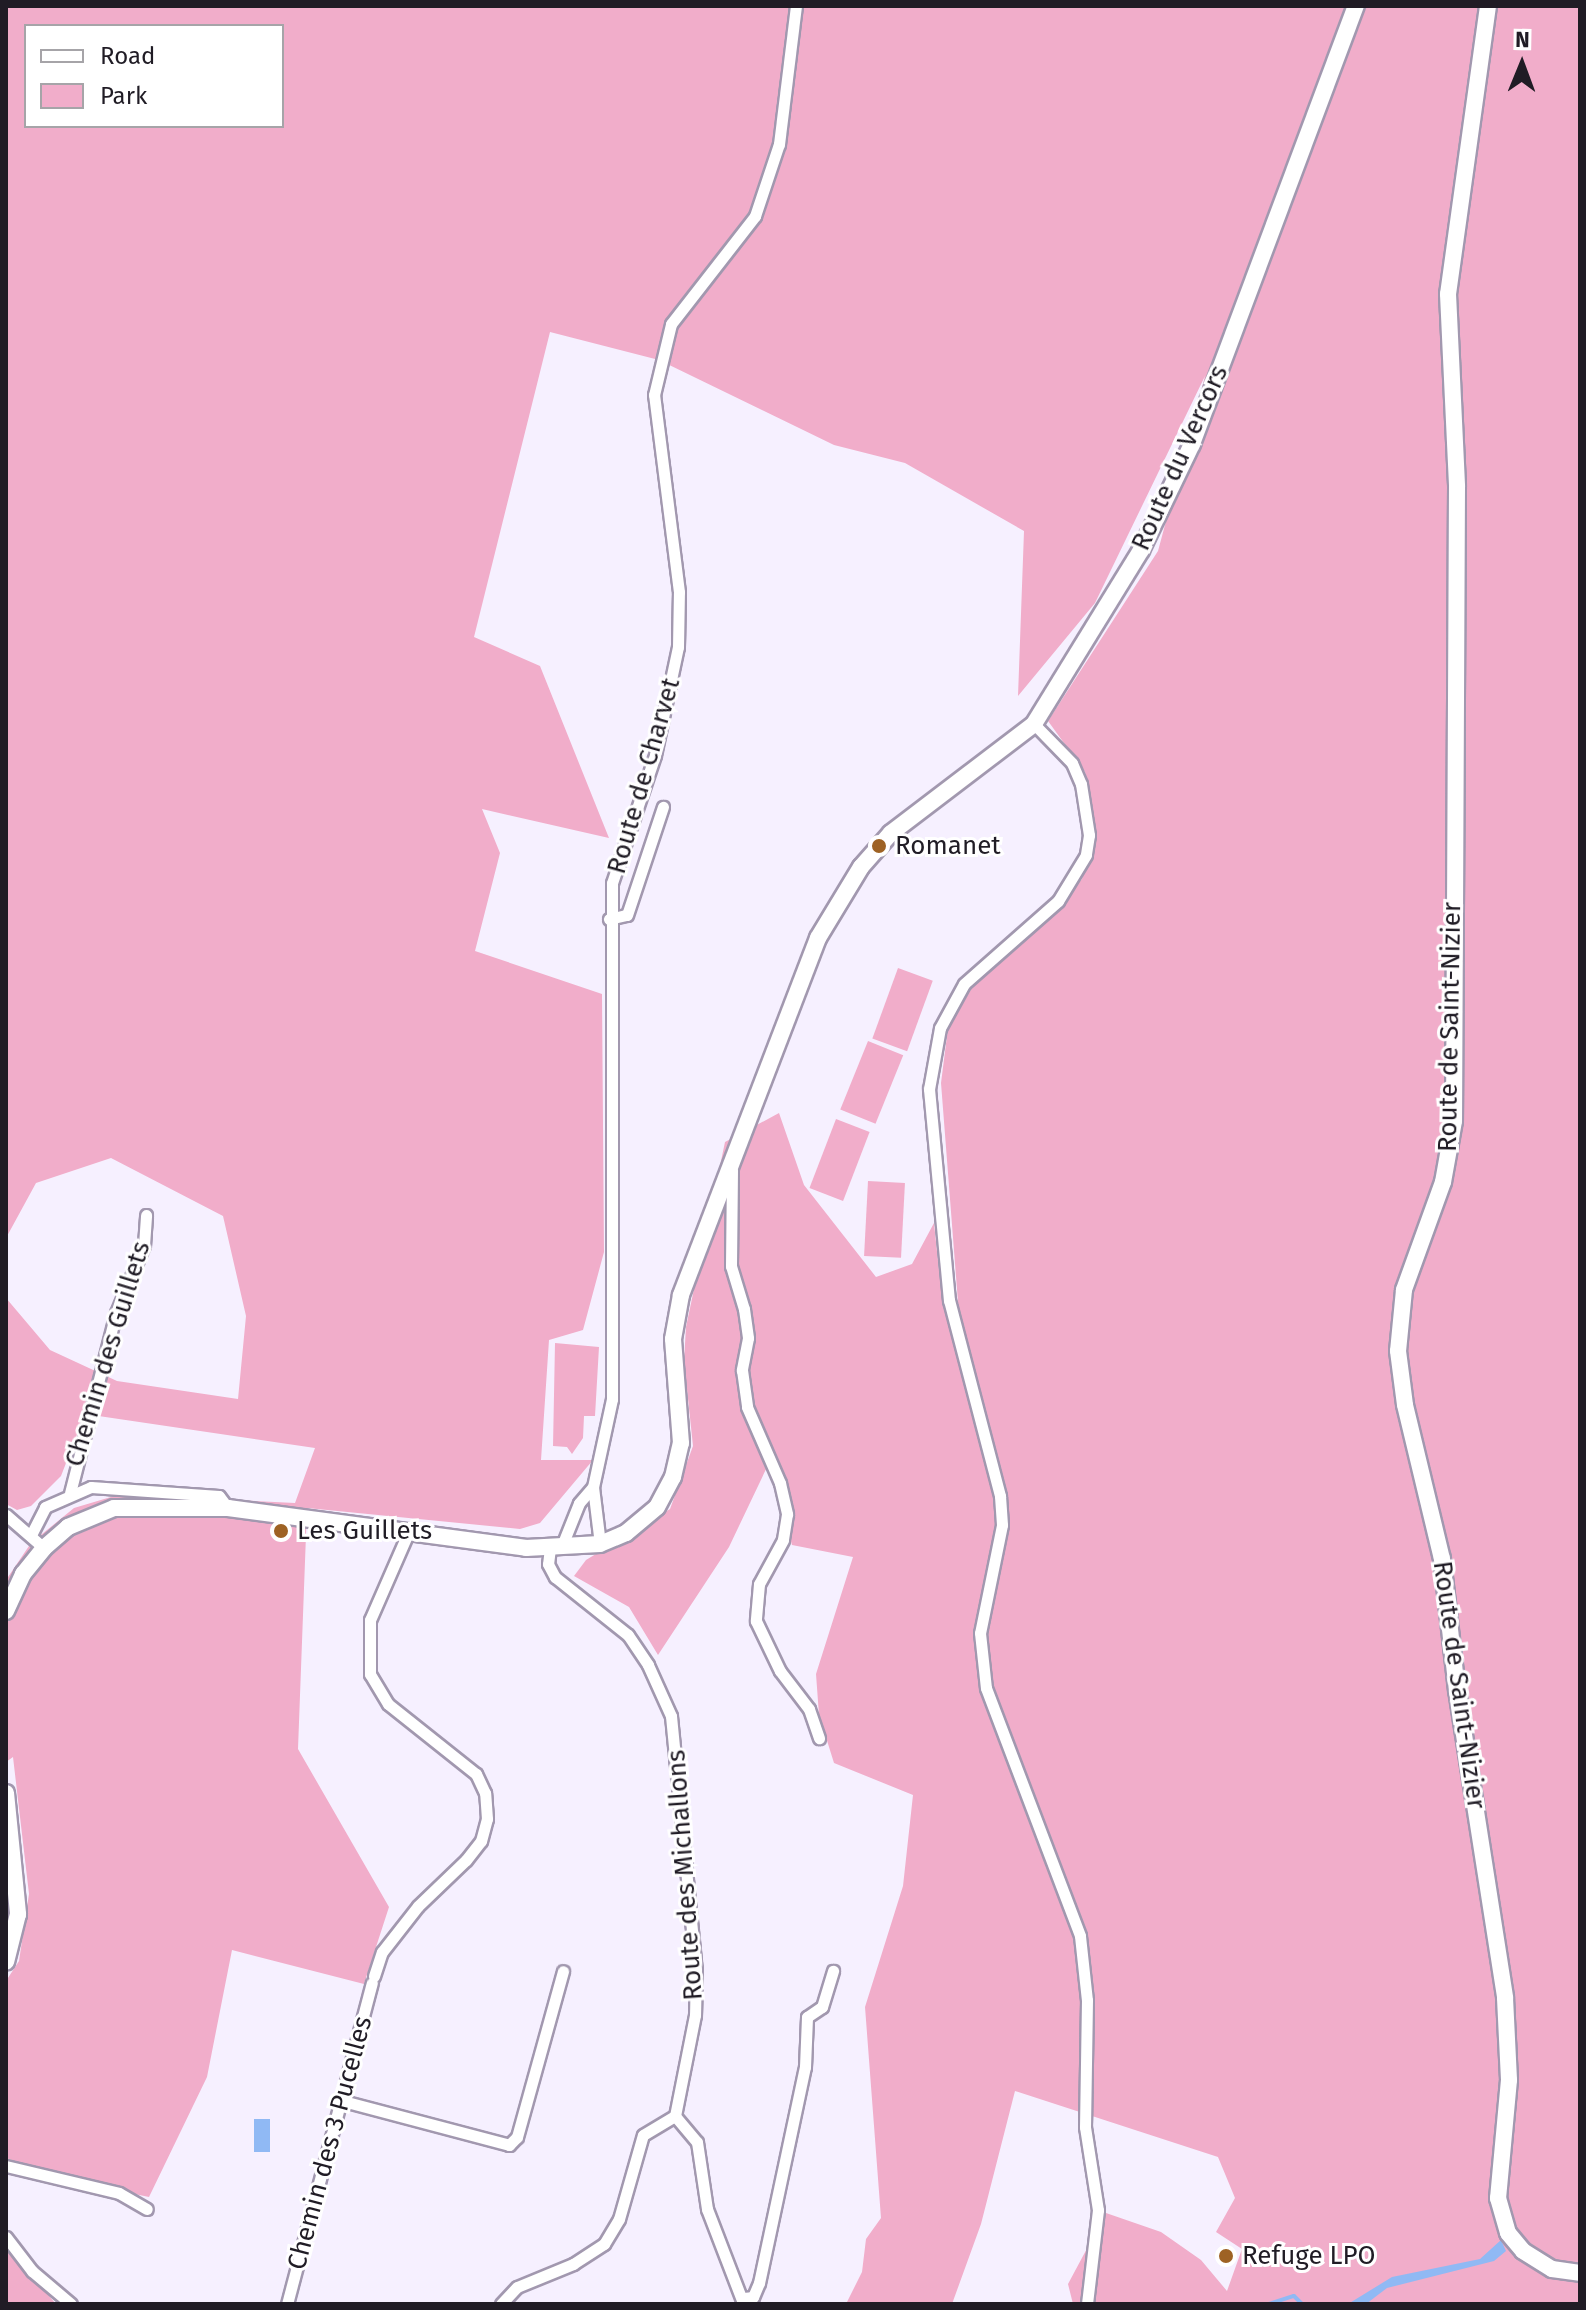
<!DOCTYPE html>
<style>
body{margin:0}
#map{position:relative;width:1586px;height:2310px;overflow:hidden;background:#f6f0ff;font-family:"Fira Sans",sans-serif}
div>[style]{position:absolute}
.green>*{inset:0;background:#f1adca;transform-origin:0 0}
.water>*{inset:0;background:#90b9f4;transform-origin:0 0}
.stream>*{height:4px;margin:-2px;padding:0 2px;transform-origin:2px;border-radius:2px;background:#90b9f4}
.roads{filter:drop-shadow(2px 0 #a298af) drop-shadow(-2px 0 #a298af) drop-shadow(0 2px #a298af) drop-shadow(0 -2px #a298af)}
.minor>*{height:11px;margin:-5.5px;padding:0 5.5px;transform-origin:5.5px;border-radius:5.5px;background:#fff}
.secondary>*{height:16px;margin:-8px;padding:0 8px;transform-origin:8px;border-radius:8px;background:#fff}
.dots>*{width:22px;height:22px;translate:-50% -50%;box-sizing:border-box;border:4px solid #fff;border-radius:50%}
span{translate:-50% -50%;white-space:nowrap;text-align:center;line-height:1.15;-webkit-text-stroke:6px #fff;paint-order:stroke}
.street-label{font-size:26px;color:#201c25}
.poi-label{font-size:26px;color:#201c25}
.left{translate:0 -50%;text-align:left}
.frame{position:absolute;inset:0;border:8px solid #201c25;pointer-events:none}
.legend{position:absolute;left:24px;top:24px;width:260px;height:104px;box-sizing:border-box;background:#fff;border:2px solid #a6a4a8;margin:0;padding:10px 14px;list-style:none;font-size:24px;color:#201c25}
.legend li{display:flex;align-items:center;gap:16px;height:40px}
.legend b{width:40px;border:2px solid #a6a4a8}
.north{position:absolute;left:1482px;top:24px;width:80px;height:80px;-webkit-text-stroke:6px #fff;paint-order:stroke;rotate:1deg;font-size:22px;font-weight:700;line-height:32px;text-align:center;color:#201c25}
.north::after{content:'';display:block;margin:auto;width:28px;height:36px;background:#201c25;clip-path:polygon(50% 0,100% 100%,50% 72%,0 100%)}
</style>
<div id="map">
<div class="green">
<i style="clip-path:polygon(evenodd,6px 6px,1580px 6px,1580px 2304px,1073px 2304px,1068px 2284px,1106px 2213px,1161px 2232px,1201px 2260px,1227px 2291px,1242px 2249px,1216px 2232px,1235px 2198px,1218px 2157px,1015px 2091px,981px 2224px,952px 2304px,846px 2304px,862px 2272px,866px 2239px,881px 2218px,865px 2007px,903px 1886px,913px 1795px,834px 1763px,819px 1715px,816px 1674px,853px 1557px,792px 1545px,768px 1465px,729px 1547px,658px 1655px,629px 1607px,574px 1576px,586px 1560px,670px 1509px,693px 1446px,684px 1361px,686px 1327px,725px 1142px,779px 1113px,804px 1185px,876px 1277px,912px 1264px,934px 1223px,941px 1289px,960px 1328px,941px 1083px,948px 1028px,973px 986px,1044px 924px,1082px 879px,1095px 830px,1085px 772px,1048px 721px,1158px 551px,1205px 376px,1095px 603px,1018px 696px,1024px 531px,905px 463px,834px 445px,659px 360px,550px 332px,474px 637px,540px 666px,609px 838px,482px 809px,500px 853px,475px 951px,602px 994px,604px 1252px,583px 1330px,549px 1340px,541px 1460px,593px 1460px,540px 1523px,520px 1529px,307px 1508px,298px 1749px,389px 1907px,364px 1984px,232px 1950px,207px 2077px,149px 2197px,67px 2180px,6px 2158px,6px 1981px,19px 1961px,29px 1894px,13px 1757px,6px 1762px,6px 1580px,31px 1543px,74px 1508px,121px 1494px,295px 1503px,315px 1448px,85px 1414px,61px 1476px,31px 1506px,17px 1510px,6px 1504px,6px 1298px,50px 1350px,117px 1381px,238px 1399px,246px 1316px,223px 1216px,111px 1158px,36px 1183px,6px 1238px,6px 6px,26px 26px,282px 26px,282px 126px,26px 126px,26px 26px)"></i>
<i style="left:898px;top:968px;width:37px;height:75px;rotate:20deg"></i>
<i style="left:868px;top:1041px;width:38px;height:74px;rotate:22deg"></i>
<i style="left:836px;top:1119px;width:36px;height:74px;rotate:21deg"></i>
<i style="left:868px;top:1181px;width:37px;height:75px;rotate:3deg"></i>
<i style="clip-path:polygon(555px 1343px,599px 1347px,595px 1416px,584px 1416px,583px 1438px,572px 1454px,567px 1447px,553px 1446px)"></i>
<i style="clip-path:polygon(6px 2244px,55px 2303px,56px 2304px,6px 2304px)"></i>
</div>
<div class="water">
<i style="left:254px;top:2119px;width:16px;height:33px"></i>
<i style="clip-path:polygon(1501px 2240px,1506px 2251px,1494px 2261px,1387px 2288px,1366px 2304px,1348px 2304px,1392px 2277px,1480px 2259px)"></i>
</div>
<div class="stream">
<i style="left:1269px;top:2304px;width:26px;rotate:-18deg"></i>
<i style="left:1294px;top:2296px;width:11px;rotate:45deg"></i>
</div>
<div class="roads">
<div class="minor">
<i style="left:1034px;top:724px;width:54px;rotate:45.7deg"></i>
<i style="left:1072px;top:763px;width:23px;rotate:67deg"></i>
<i style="left:1081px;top:784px;width:52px;rotate:81.1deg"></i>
<i style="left:1089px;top:835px;width:20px;rotate:99deg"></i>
<i style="left:1086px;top:855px;width:54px;rotate:121.3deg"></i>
<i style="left:1058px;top:901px;width:125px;rotate:138.6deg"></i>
<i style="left:964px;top:984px;width:50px;rotate:118.6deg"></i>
<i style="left:940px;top:1028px;width:62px;rotate:100.2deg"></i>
<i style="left:929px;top:1089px;width:212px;rotate:84.6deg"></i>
<i style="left:949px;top:1300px;width:203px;rotate:75.4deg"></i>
<i style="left:1000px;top:1496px;width:29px;rotate:86deg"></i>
<i style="left:1002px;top:1525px;width:110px;rotate:101.5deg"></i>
<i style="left:980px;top:1633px;width:55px;rotate:83.8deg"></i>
<i style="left:986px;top:1688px;width:265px;rotate:69.2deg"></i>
<i style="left:1080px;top:1936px;width:64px;rotate:83.8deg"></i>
<i style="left:1087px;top:2000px;width:127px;rotate:90.9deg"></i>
<i style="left:1085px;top:2127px;width:84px;rotate:81.1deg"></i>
<i style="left:1098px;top:2210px;width:95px;rotate:96.7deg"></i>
<i style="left:609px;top:919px;width:18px;rotate:-13deg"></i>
<i style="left:627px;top:915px;width:114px;rotate:-71.6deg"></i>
<i style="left:732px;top:1170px;width:96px;rotate:90.6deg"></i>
<i style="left:731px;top:1266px;width:45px;rotate:73.2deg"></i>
<i style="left:744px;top:1309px;width:29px;rotate:82deg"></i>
<i style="left:748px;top:1338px;width:33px;rotate:101deg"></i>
<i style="left:742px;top:1370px;width:37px;rotate:82deg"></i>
<i style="left:747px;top:1407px;width:83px;rotate:66.5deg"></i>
<i style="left:780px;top:1483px;width:32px;rotate:77deg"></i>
<i style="left:787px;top:1514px;width:26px;rotate:99deg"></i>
<i style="left:783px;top:1540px;width:50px;rotate:118.6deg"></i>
<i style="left:759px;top:1584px;width:37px;rotate:95deg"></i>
<i style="left:756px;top:1621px;width:55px;rotate:64.4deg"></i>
<i style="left:780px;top:1671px;width:48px;rotate:52.7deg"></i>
<i style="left:809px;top:1709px;width:31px;rotate:71deg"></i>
<i style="left:70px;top:1493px;width:186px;rotate:-75.7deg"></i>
<i style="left:116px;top:1313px;width:74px;rotate:-67.6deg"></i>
<i style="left:144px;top:1245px;width:30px;rotate:-86deg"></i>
<i style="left:6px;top:1515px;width:50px;rotate:41deg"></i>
<i style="left:32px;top:1533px;width:29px;rotate:-63deg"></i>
<i style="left:45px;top:1507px;width:50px;rotate:-23.5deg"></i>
<i style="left:91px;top:1487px;width:128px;rotate:4deg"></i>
<i style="left:219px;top:1496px;width:15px;rotate:53deg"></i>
<i style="left:600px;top:1544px;width:57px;rotate:-97deg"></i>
<i style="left:593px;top:1487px;width:90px;rotate:-77.8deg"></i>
<i style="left:612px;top:1399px;width:516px;rotate:-90deg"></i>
<i style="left:612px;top:883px;width:135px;rotate:-71.4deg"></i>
<i style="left:655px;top:755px;width:110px;rotate:-78deg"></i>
<i style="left:678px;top:647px;width:55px;rotate:-89deg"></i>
<i style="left:679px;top:592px;width:199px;rotate:-97.2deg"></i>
<i style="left:654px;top:395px;width:73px;rotate:-76.5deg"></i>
<i style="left:671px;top:324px;width:137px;rotate:-52.1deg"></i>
<i style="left:755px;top:216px;width:76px;rotate:-71.6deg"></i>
<i style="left:779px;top:144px;width:139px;rotate:-83deg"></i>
<i style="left:550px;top:1548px;width:16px;rotate:97deg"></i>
<i style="left:548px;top:1564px;width:15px;rotate:62deg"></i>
<i style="left:555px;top:1577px;width:93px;rotate:38.5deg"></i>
<i style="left:628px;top:1635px;width:36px;rotate:56deg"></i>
<i style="left:648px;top:1665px;width:56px;rotate:65.7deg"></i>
<i style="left:671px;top:1716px;width:254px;rotate:84.4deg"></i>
<i style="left:696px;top:1969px;width:46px;rotate:91.2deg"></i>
<i style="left:695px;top:2015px;width:103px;rotate:101.2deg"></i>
<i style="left:561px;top:1548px;width:48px;rotate:-68.2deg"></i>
<i style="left:579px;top:1503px;width:21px;rotate:-49deg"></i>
<i style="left:374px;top:1976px;width:25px;rotate:-72deg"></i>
<i style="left:382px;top:1952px;width:58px;rotate:-52deg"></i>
<i style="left:418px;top:1906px;width:66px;rotate:-43.8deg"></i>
<i style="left:466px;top:1860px;width:24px;rotate:-52deg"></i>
<i style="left:481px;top:1841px;width:23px;rotate:-75deg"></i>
<i style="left:487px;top:1819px;width:26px;rotate:-94deg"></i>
<i style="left:485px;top:1793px;width:21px;rotate:-115deg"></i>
<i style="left:476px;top:1774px;width:112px;rotate:-141.5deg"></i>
<i style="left:388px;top:1704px;width:35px;rotate:-121deg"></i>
<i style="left:370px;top:1674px;width:54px;rotate:-90deg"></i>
<i style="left:370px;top:1620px;width:95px;rotate:-66.4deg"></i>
<i style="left:343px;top:2101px;width:172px;rotate:14.8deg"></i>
<i style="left:509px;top:2145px;width:11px;rotate:-45deg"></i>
<i style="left:517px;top:2137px;width:172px;rotate:-74.5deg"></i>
<i style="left:675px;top:2116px;width:34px;rotate:50deg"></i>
<i style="left:697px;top:2142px;width:68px;rotate:81.5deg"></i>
<i style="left:707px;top:2209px;width:101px;rotate:69deg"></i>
<i style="left:6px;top:2166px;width:116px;rotate:13.4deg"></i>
<i style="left:119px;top:2193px;width:32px;rotate:30deg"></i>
<i style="left:6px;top:2237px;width:43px;rotate:52.6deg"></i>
<i style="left:32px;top:2271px;width:51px;rotate:40.2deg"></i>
<i style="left:744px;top:2298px;width:9px;rotate:-6deg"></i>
<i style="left:753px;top:2297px;width:15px;rotate:-67deg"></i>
<i style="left:759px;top:2283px;width:221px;rotate:-78deg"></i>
<i style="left:805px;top:2067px;width:50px;rotate:-87.7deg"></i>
<i style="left:807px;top:2017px;width:18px;rotate:-34deg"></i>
<i style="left:822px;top:2007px;width:38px;rotate:-73deg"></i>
<i style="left:287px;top:2304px;width:332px;rotate:-75.2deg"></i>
<i style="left:501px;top:2304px;width:23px;rotate:-47deg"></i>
<i style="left:517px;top:2287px;width:61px;rotate:-22.3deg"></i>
<i style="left:573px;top:2264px;width:37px;rotate:-33deg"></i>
<i style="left:604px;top:2244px;width:29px;rotate:-59deg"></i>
<i style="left:619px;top:2219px;width:87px;rotate:-74.1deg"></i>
<i style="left:643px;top:2135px;width:37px;rotate:-31deg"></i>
</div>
<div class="secondary">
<i style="left:1488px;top:6px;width:291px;rotate:97.9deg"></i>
<i style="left:1448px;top:294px;width:193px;rotate:87.3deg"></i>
<i style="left:1457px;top:487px;width:634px;rotate:90.27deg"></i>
<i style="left:1454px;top:1121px;width:62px;rotate:100.2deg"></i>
<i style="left:1443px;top:1182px;width:115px;rotate:109.9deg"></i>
<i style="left:1404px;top:1290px;width:61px;rotate:95.6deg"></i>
<i style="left:1398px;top:1351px;width:54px;rotate:82.6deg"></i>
<i style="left:1405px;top:1405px;width:158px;rotate:76.5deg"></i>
<i style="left:1442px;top:1559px;width:132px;rotate:83.5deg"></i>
<i style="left:1457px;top:1690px;width:312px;rotate:81.1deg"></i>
<i style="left:1505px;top:1998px;width:82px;rotate:87.2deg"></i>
<i style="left:1509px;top:2080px;width:119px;rotate:95.3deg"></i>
<i style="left:1498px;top:2198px;width:36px;rotate:74deg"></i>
<i style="left:1508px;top:2233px;width:23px;rotate:50deg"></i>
<i style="left:1523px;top:2251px;width:34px;rotate:32deg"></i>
<i style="left:1552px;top:2269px;width:28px;rotate:8deg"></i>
<i style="left:6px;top:1611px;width:41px;rotate:-65.3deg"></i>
<i style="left:23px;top:1574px;width:33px;rotate:-51deg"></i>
<i style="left:44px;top:1548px;width:32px;rotate:-41deg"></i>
<i style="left:68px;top:1527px;width:50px;rotate:-22.4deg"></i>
<i style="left:114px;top:1508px;width:114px"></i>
<i style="left:228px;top:1508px;width:301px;rotate:7.6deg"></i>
<i style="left:526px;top:1548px;width:74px;rotate:-3.1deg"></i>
<i style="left:600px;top:1544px;width:28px;rotate:-23deg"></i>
<i style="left:626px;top:1533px;width:40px;rotate:-40deg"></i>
<i style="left:657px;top:1507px;width:34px;rotate:-62deg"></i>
<i style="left:673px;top:1477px;width:35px;rotate:-77deg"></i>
<i style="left:681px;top:1443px;width:104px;rotate:-94.4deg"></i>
<i style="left:673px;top:1339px;width:45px;rotate:-79.7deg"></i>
<i style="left:681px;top:1295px;width:382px;rotate:-69deg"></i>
<i style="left:818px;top:938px;width:83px;rotate:-58.8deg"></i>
<i style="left:861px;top:867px;width:45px;rotate:-48.6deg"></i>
<i style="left:891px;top:833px;width:180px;rotate:-37.3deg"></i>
<i style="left:1034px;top:724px;width:204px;rotate:-58.4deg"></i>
<i style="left:1141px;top:550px;width:118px;rotate:-64.3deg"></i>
<i style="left:1192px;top:444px;width:468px;rotate:-69.5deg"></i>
<i style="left:6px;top:1793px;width:122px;rotate:84.3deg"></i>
<i style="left:18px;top:1914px;width:49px;rotate:104deg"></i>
</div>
</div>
<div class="dots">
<i style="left:879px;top:846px;background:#9e6224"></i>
<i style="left:281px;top:1531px;background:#9e6224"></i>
<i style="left:1226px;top:2256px;background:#9e6224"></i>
</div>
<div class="street-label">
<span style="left:1180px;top:458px;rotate:-66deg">Route du Vercors</span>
<span style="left:644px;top:776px;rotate:-74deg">Route de Charvet</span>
<span style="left:1450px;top:1027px;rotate:-89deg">Route de Saint-Nizier</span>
<span style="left:108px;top:1354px;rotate:-73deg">Chemin des Guillets</span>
<span style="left:1459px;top:1685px;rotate:82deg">Route de Saint-Nizier</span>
<span style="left:685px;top:1875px;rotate:-94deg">Route des Michallons</span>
<span style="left:330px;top:2143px;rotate:-75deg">Chemin des 3 Pucelles</span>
</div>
<div class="poi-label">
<span class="left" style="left:895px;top:846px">Romanet</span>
<span class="left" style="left:297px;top:1531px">Les Guillets</span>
<span class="left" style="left:1242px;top:2256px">Refuge LPO</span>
</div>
<div class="frame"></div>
<ul class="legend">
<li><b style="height:10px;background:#fff"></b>Road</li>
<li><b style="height:22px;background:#f1adca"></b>Park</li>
</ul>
<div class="north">N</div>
</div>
